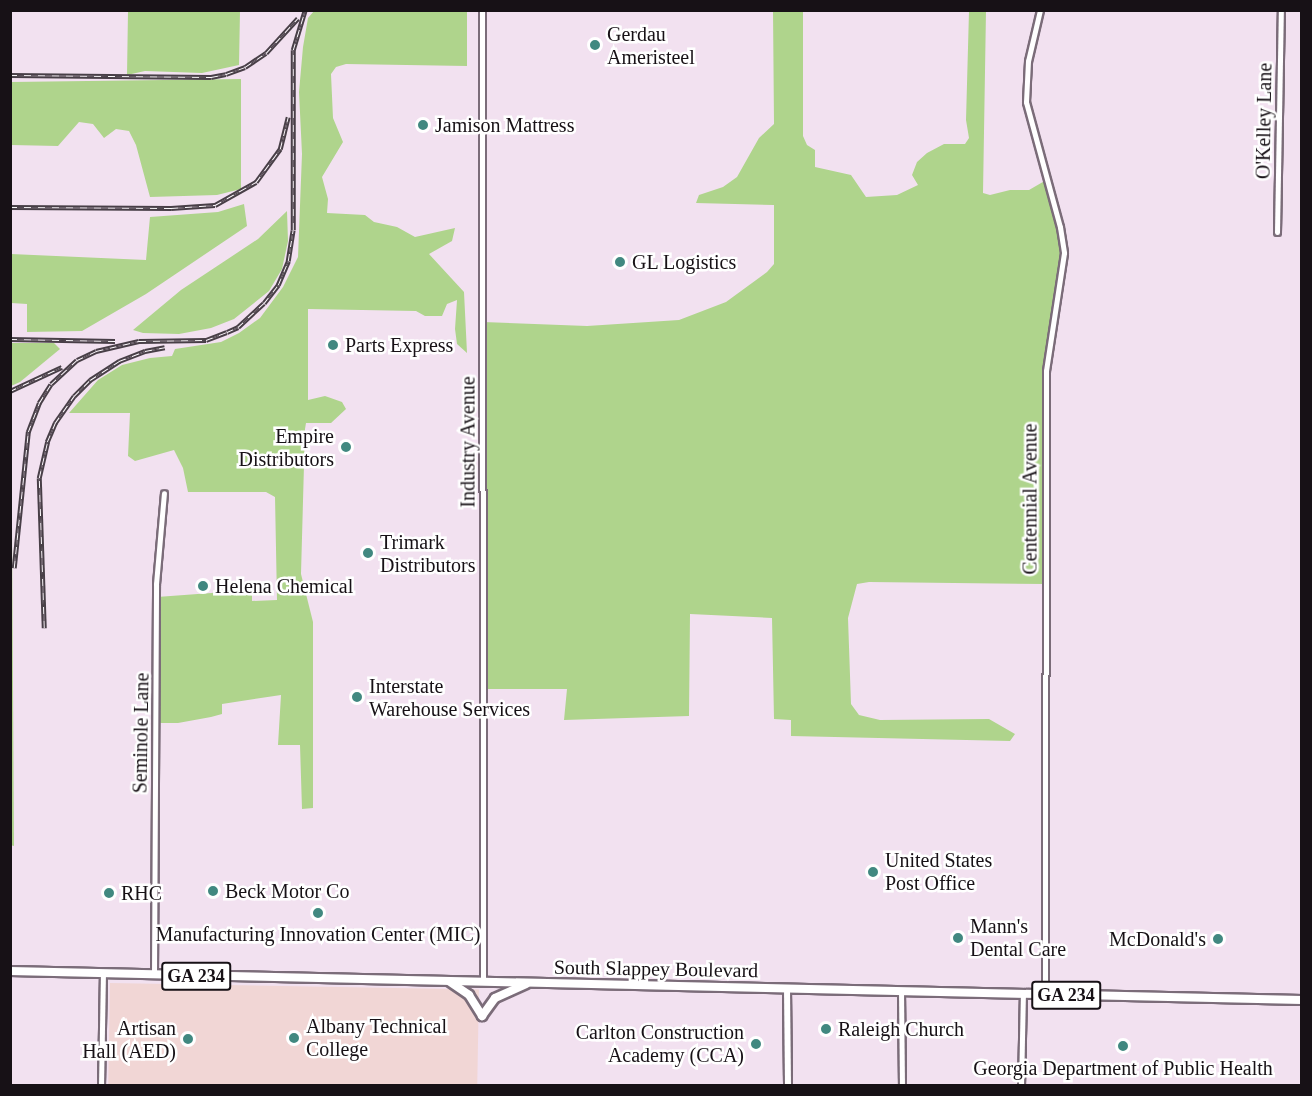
<!DOCTYPE html>
<style>
body{margin:0}
#map{position:relative;width:1312px;height:1096px;overflow:hidden;background:#f2e1f0;font-family:"Times New Roman",serif}
div>[style]{position:absolute}
.education>*{inset:0;background:#f1d6d5;transform-origin:0 0}
.green>*{inset:0;background:#afd48c}
.roads{filter:drop-shadow(2px 0 #7b6c79) drop-shadow(-2px 0 #7b6c79) drop-shadow(0 2px #7b6c79) drop-shadow(0 -2px #7b6c79)}
.minor>*{height:5px;margin:-2.5px;padding:0 2.5px;transform-origin:2.5px;border-radius:2.5px;background:#fff}
.tertiary>*{height:6px;margin:-3px;padding:0 3px;transform-origin:3px;border-radius:3px;background:#fff}
.primary>*{height:8px;margin:-4px;padding:0 4px;transform-origin:4px;border-radius:4px;background:#fff}
.rail>*{height:4.5px;margin-top:-2.25px;transform-origin:0;background:repeating-linear-gradient(90deg,#fff 0 7px,#483f47 0 14px);box-sizing:border-box;border-block:2px solid #483f47}
.dots>*{width:16px;height:16px;translate:-50% -50%;box-sizing:border-box;border:3px solid #fff;border-radius:50%}
span{translate:-50% -50%;white-space:nowrap;text-align:center;line-height:1.15;-webkit-text-stroke:5px #fff;paint-order:stroke}
.shield-label span{padding:2px 4px;background:#fff;border:2px solid;border-radius:4px;-webkit-text-stroke-width:0}
.shield-label{font-size:18px;color:#171116;font-weight:700}
.poi-label{font-size:20px;color:#171116}
.left{translate:0 -50%;text-align:left}
.right{translate:-100% -50%;text-align:right}
.street-label{font-size:20px;color:#171116}
.frame{position:absolute;inset:0;border:12px solid #171116;pointer-events:none}
</style>
<div id="map">
<div class="education">
<i style="left:110px;top:983px;width:369px;height:103px;rotate:1deg"></i>
</div>
<div class="green">
<i style="clip-path:polygon(128px 11px,240px 11px,239px 65px,202px 73px,145px 71px,127px 75px)"></i>
<i style="clip-path:polygon(314px 11px,467px 11px,467px 66px,346px 64px,336px 67px,331px 74px,333px 118px,343px 142px,322px 177px,328px 199px,327px 213px,365px 215px,374px 222px,397px 227px,415px 237px,455px 228px,452px 241px,429px 254px,464px 292px,467px 353px,457px 344px,455px 329px,457px 300px,447px 304px,442px 316px,425px 316px,416px 311px,308px 309px,308px 400px,325px 396px,342px 402px,346px 409px,331px 423px,306px 423px,305px 429px,301px 574px,313px 622px,313px 808px,302px 809px,300px 745px,278px 745px,281px 695px,222px 704px,222px 714px,211px 717px,178px 723px,156px 723px,157px 597px,252px 590px,252px 601px,277px 600px,275px 497px,266px 492px,188px 492px,183px 468px,174px 450px,135px 461px,128px 456px,130px 413px,69px 413px,98px 380px,122px 365px,150px 358px,172px 356px,175px 349px,221px 342px,239px 333px,260px 318px,283px 287px,298px 257px,302px 154px,299px 92px,303px 47px,308px 18px)"></i>
<i style="clip-path:polygon(773px 11px,803px 11px,803px 136px,807px 145px,815px 150px,815px 167px,851px 175px,866px 197px,897px 195px,918px 185px,912px 175px,917px 162px,927px 153px,944px 144px,965px 144px,969px 138px,966px 120px,969px 11px,986px 11px,983px 193px,990px 195px,1010px 190px,1029px 190px,1048px 179px,1064px 253px,1047px 353px,1045px 584px,869px 582px,857px 584px,848px 618px,851px 704px,859px 715px,880px 720px,989px 719px,1015px 734px,1010px 741px,791px 736px,791px 720px,774px 719px,772px 618px,690px 614px,689px 716px,564px 720px,567px 689px,483px 689px,483px 322px,587px 326px,679px 320px,726px 302px,767px 272px,774px 264px,774px 205px,696px 203px,699px 195px,723px 187px,737px 177px,759px 138px,774px 124px)"></i>
<i style="clip-path:polygon(241px 79px,241px 189px,217px 195px,150px 197px,136px 145px,129px 131px,116px 129px,104px 138px,93px 124px,79px 122px,58px 146px,11px 145px,11px 82px)"></i>
<i style="clip-path:polygon(244px 204px,247px 226px,146px 294px,82px 331px,27px 332px,27px 304px,11px 303px,11px 254px,146px 260px,150px 217px,218px 212px)"></i>
<i style="clip-path:polygon(287px 211px,288px 241px,282px 269px,269px 291px,234px 319px,211px 328px,179px 334px,143px 333px,133px 330px,181px 290px,258px 239px)"></i>
<i style="clip-path:polygon(11px 343px,54px 343px,60px 349px,20px 382px,11px 386px)"></i>
<i style="clip-path:polygon(11px 523px,12px 523px,14px 846px,10px 845px)"></i>
</div>
<div class="roads">
<div class="minor">
<i style="left:482px;top:10px;width:971px;rotate:89.94deg"></i>
<i style="left:1040px;top:10px;width:52px;rotate:103.2deg"></i>
<i style="left:1028px;top:61px;width:41px;rotate:92.8deg"></i>
<i style="left:1026px;top:102px;width:130px;rotate:74.8deg"></i>
<i style="left:1060px;top:227px;width:26px;rotate:81deg"></i>
<i style="left:1064px;top:253px;width:119px;rotate:98.7deg"></i>
<i style="left:1046px;top:371px;width:624px;rotate:90.09deg"></i>
<i style="left:1277px;top:232px;width:222px;rotate:-89deg"></i>
<i style="left:154px;top:975px;width:391px;rotate:-89.7deg"></i>
<i style="left:156px;top:584px;width:91px;rotate:-85deg"></i>
<i style="left:901px;top:991px;width:95px;rotate:89.4deg"></i>
<i style="left:101px;top:1086px;width:113px;rotate:-89deg"></i>
<i style="left:1021px;top:1086px;width:92px;rotate:-88.8deg"></i>
</div>
<div class="tertiary">
<i style="left:787px;top:989px;width:97px;rotate:89.4deg"></i>
</div>
<div class="primary">
<i style="left:10px;top:971px;width:1292px;rotate:1.29deg"></i>
<i style="left:450px;top:982px;width:23px;rotate:34deg"></i>
<i style="left:469px;top:995px;width:25px;rotate:58deg"></i>
<i style="left:482px;top:1016px;width:22px;rotate:-54deg"></i>
<i style="left:495px;top:998px;width:34px;rotate:-24deg"></i>
</div>
</div>
<div class="rail">
<i style="left:10px;top:75px;width:201px;rotate:0.6deg"></i>
<i style="left:211px;top:77px;width:15px;rotate:-11deg"></i>
<i style="left:226px;top:74px;width:20px;rotate:-20deg"></i>
<i style="left:245px;top:67px;width:25px;rotate:-34deg"></i>
<i style="left:266px;top:53px;width:47px;rotate:-47.6deg"></i>
<i style="left:10px;top:207px;width:161px;rotate:0.4deg"></i>
<i style="left:171px;top:208px;width:44px;rotate:-3.9deg"></i>
<i style="left:215px;top:205px;width:47px;rotate:-29.3deg"></i>
<i style="left:256px;top:182px;width:41px;rotate:-54deg"></i>
<i style="left:280px;top:149px;width:33px;rotate:-76deg"></i>
<i style="left:10px;top:339px;width:105px;rotate:1.1deg"></i>
<i style="left:10px;top:391px;width:57px;rotate:-24.8deg"></i>
<i style="left:14px;top:568px;width:137px;rotate:-84.1deg"></i>
<i style="left:28px;top:432px;width:31px;rotate:-69deg"></i>
<i style="left:39px;top:403px;width:22px;rotate:-58deg"></i>
<i style="left:51px;top:384px;width:35px;rotate:-43deg"></i>
<i style="left:77px;top:360px;width:21px;rotate:-25deg"></i>
<i style="left:96px;top:351px;width:44px;rotate:-13.1deg"></i>
<i style="left:139px;top:341px;width:67px;rotate:-0.9deg"></i>
<i style="left:206px;top:340px;width:22px;rotate:-21deg"></i>
<i style="left:227px;top:332px;width:12px;rotate:-24deg"></i>
<i style="left:238px;top:327px;width:35px;rotate:-43deg"></i>
<i style="left:264px;top:303px;width:23px;rotate:-52deg"></i>
<i style="left:278px;top:285px;width:26px;rotate:-67deg"></i>
<i style="left:288px;top:261px;width:31px;rotate:-81deg"></i>
<i style="left:293px;top:230px;width:180px;rotate:-90deg"></i>
<i style="left:293px;top:50px;width:42px;rotate:-73.3deg"></i>
<i style="left:44px;top:628px;width:150px;rotate:-91.9deg"></i>
<i style="left:39px;top:478px;width:37px;rotate:-77deg"></i>
<i style="left:47px;top:442px;width:21px;rotate:-67deg"></i>
<i style="left:55px;top:423px;width:33px;rotate:-55deg"></i>
<i style="left:74px;top:396px;width:23px;rotate:-45deg"></i>
<i style="left:90px;top:380px;width:35px;rotate:-33deg"></i>
<i style="left:119px;top:361px;width:28px;rotate:-21deg"></i>
<i style="left:145px;top:351px;width:20px;rotate:-11deg"></i>
</div>
<div class="dots">
<i style="left:595px;top:45px;background:#418880"></i>
<i style="left:423px;top:125px;background:#418880"></i>
<i style="left:620px;top:262px;background:#418880"></i>
<i style="left:333px;top:345px;background:#418880"></i>
<i style="left:346px;top:447px;background:#418880"></i>
<i style="left:368px;top:553px;background:#418880"></i>
<i style="left:203px;top:586px;background:#418880"></i>
<i style="left:357px;top:697px;background:#418880"></i>
<i style="left:873px;top:872px;background:#418880"></i>
<i style="left:213px;top:891px;background:#418880"></i>
<i style="left:109px;top:893px;background:#418880"></i>
<i style="left:318px;top:913px;background:#418880"></i>
<i style="left:958px;top:938px;background:#418880"></i>
<i style="left:1218px;top:939px;background:#418880"></i>
<i style="left:826px;top:1029px;background:#418880"></i>
<i style="left:294px;top:1038px;background:#418880"></i>
<i style="left:188px;top:1039px;background:#418880"></i>
<i style="left:756px;top:1044px;background:#418880"></i>
<i style="left:1123px;top:1046px;background:#418880"></i>
</div>
<div class="shield-label">
<span style="left:196px;top:976px">GA 234</span>
<span style="left:1066px;top:995px">GA 234</span>
</div>
<div class="poi-label">
<span class="left" style="left:607px;top:46px">Gerdau<br>Ameristeel</span>
<span class="left" style="left:435px;top:125px">Jamison Mattress</span>
<span class="left" style="left:632px;top:262px">GL Logistics</span>
<span class="left" style="left:345px;top:345px">Parts Express</span>
<span class="right" style="left:334px;top:448px">Empire<br>Distributors</span>
<span class="left" style="left:380px;top:554px">Trimark<br>Distributors</span>
<span class="left" style="left:215px;top:586px">Helena Chemical</span>
<span class="left" style="left:369px;top:698px">Interstate<br>Warehouse Services</span>
<span class="left" style="left:885px;top:872px">United States<br>Post Office</span>
<span class="left" style="left:225px;top:891px">Beck Motor Co</span>
<span class="left" style="left:121px;top:893px">RHC</span>
<span class="left" style="left:970px;top:938px">Mann's<br>Dental Care</span>
<span style="left:318px;top:934px">Manufacturing Innovation Center (MIC)</span>
<span class="right" style="left:1206px;top:939px">McDonald's</span>
<span class="left" style="left:306px;top:1038px">Albany Technical<br>College</span>
<span class="right" style="left:176px;top:1040px">Artisan<br>Hall (AED)</span>
<span class="left" style="left:838px;top:1029px">Raleigh Church</span>
<span class="right" style="left:744px;top:1044px">Carlton Construction<br>Academy (CCA)</span>
<span style="left:1123px;top:1068px">Georgia Department of Public Health</span>
</div>
<div class="street-label">
<span style="left:1264px;top:121px;rotate:-89deg">O'Kelley Lane</span>
<span style="left:468px;top:442px;rotate:-90deg">Industry Avenue</span>
<span style="left:1030px;top:499px;rotate:-90deg">Centennial Avenue</span>
<span style="left:141px;top:733px;rotate:-89deg">Seminole Lane</span>
<span style="left:656px;top:969px;rotate:1deg">South Slappey Boulevard</span>
</div>
<div class="frame"></div>
</div>
